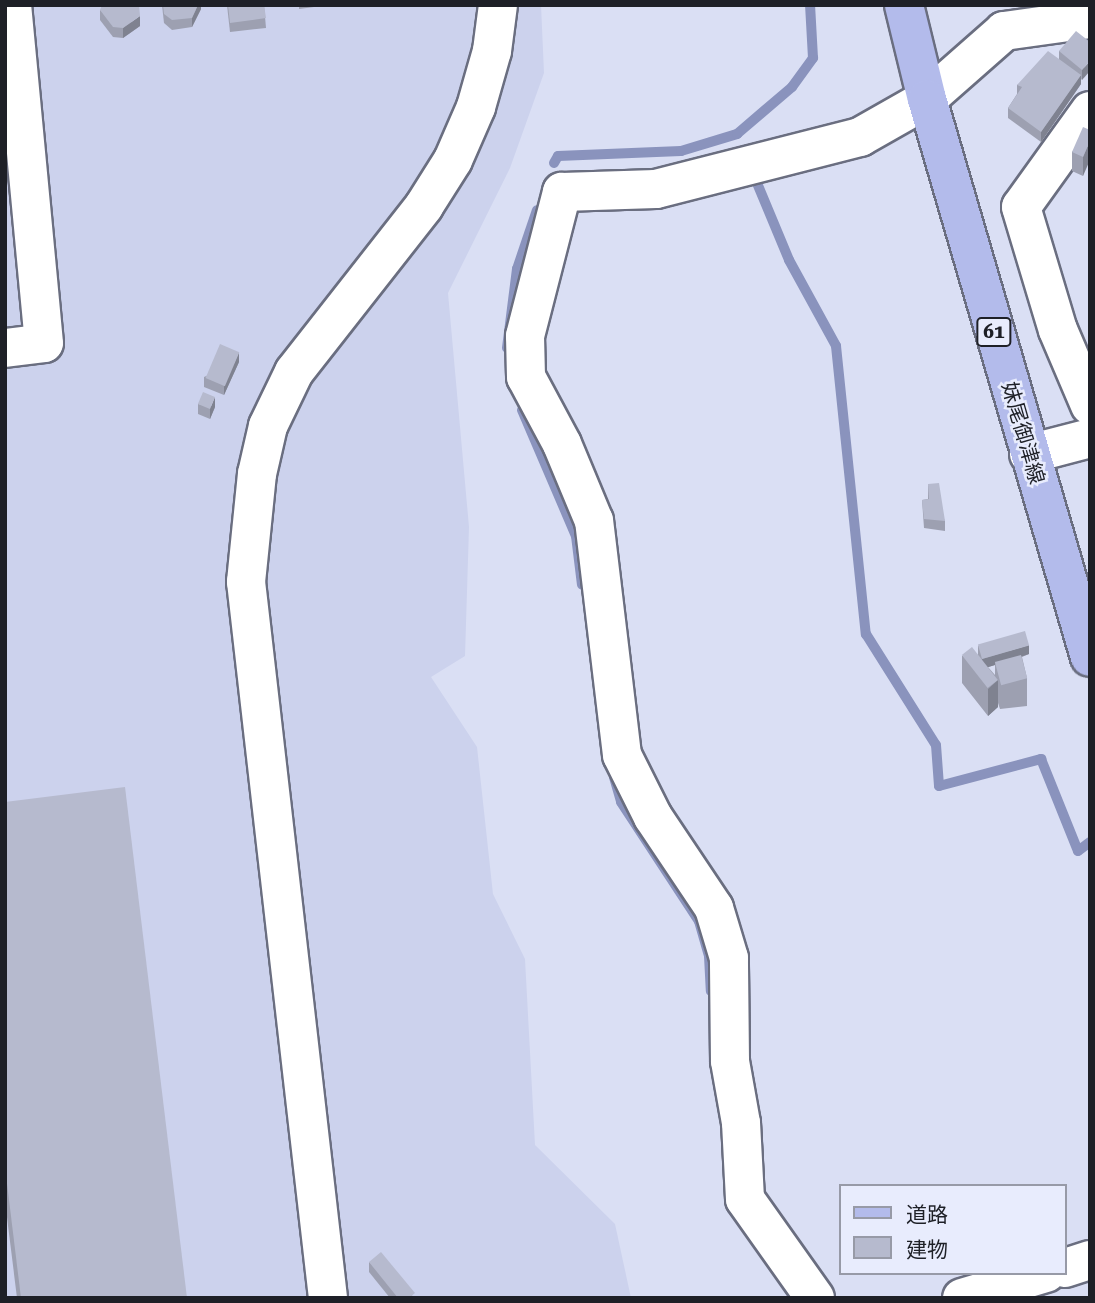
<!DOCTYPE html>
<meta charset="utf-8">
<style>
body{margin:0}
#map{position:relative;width:1095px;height:1303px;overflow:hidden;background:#dadff4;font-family:"Roboto Serif","Noto Sans JP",serif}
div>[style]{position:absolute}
.built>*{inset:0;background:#ccd2ed}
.stream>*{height:10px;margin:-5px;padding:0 5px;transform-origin:5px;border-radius:5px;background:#8a93bd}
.roads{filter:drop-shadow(2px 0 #6a6e80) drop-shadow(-2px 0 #6a6e80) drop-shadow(0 2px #6a6e80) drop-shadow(0 -2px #6a6e80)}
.minor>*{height:38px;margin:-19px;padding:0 19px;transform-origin:19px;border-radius:19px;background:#fff}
.major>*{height:38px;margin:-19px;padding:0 19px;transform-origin:19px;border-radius:19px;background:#b3bbeb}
.wall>*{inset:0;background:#9da0b1}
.shaded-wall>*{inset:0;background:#7f8290}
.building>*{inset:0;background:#b6bace;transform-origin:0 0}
span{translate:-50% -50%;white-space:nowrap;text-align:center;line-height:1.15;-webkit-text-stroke:5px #e8ecfd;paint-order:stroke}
.shield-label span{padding:2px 5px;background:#e8ecfd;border:2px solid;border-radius:5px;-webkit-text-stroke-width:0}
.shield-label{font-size:19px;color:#1e2027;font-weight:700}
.street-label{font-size:21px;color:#1e2027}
.frame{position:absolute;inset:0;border:7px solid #1e2027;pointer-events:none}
.legend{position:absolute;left:839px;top:1184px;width:228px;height:91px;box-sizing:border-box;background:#e8ecfd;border:2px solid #979aa7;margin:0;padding:9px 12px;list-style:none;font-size:21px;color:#1e2027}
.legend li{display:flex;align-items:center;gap:14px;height:35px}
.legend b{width:35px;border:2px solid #979aa7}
</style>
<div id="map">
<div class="built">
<i style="clip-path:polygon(5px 5px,541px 5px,544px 73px,510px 168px,448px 293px,469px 527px,465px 656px,431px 677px,477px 747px,493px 894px,525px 959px,535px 1145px,615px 1224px,631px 1298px,5px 1298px)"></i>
</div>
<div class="stream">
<i style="left:554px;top:163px;width:8px;rotate:-60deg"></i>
<i style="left:558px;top:156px;width:123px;rotate:-2.3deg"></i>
<i style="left:681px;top:151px;width:59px;rotate:-16.9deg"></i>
<i style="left:737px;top:134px;width:72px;rotate:-40.5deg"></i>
<i style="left:792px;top:87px;width:36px;rotate:-54deg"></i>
<i style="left:813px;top:58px;width:53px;rotate:-93.2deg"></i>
<i style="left:757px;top:183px;width:83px;rotate:67.4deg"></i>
<i style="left:789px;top:260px;width:98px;rotate:61.3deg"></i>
<i style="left:836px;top:346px;width:290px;rotate:84.1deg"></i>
<i style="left:866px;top:634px;width:131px;rotate:57.8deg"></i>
<i style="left:936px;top:745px;width:41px;rotate:85.8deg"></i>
<i style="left:939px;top:786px;width:106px;rotate:-14.8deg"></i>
<i style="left:1041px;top:759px;width:99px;rotate:68.1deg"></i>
<i style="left:1078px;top:851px;width:15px;rotate:-37deg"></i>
<i style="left:507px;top:348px;width:80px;rotate:-82.8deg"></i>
<i style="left:517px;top:269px;width:62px;rotate:-71.3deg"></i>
<i style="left:522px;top:410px;width:137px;rotate:66.8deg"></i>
<i style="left:576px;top:536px;width:49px;rotate:83deg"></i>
<i style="left:614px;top:777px;width:26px;rotate:74deg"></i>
<i style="left:621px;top:802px;width:142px;rotate:56.8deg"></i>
<i style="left:699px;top:921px;width:36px;rotate:74deg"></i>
<i style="left:709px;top:956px;width:35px;rotate:87deg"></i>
</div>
<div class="roads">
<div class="minor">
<i style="left:1090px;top:111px;width:118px;rotate:125.7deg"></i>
<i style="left:1021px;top:207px;width:128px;rotate:73.3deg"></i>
<i style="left:1058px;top:330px;width:82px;rotate:66.9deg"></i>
<i style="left:5px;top:348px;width:39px;rotate:-7deg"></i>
<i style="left:44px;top:343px;width:340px;rotate:-95.4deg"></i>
<i style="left:1029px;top:454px;width:63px;rotate:-14.7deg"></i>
<i style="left:1065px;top:1268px;width:26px;rotate:-18deg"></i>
<i style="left:328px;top:1298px;width:721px;rotate:-96.53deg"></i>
<i style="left:246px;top:582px;width:109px;rotate:-84.2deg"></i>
<i style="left:257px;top:474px;width:49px;rotate:-77.1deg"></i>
<i style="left:268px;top:426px;width:60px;rotate:-64.3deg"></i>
<i style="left:294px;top:372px;width:211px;rotate:-51.9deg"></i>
<i style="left:424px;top:206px;width:54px;rotate:-57.8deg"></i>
<i style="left:453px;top:160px;width:58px;rotate:-66.5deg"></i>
<i style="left:476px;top:107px;width:58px;rotate:-74.1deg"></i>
<i style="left:492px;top:51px;width:46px;rotate:-82.6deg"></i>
<i style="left:815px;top:1298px;width:121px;rotate:-125.3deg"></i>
<i style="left:745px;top:1199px;width:76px;rotate:-93deg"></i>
<i style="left:741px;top:1123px;width:63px;rotate:-100.1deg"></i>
<i style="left:730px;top:1061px;width:103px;rotate:-90.6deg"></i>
<i style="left:729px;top:958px;width:52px;rotate:-106.7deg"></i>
<i style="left:714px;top:908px;width:110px;rotate:-123.8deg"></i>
<i style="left:653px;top:817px;width:69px;rotate:-116.6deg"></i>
<i style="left:622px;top:755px;width:236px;rotate:-96.8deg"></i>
<i style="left:594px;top:521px;width:83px;rotate:-112.6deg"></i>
<i style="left:562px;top:444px;width:76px;rotate:-118.2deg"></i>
<i style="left:526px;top:377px;width:41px;rotate:-91.4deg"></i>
<i style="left:525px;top:336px;width:149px;rotate:-75.6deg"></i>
<i style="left:562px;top:192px;width:94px;rotate:-1.8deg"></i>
<i style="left:656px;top:189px;width:211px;rotate:-14.3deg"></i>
<i style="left:860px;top:137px;width:77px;rotate:-29.6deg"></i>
<i style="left:927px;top:99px;width:103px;rotate:-41.4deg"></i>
<i style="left:1004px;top:31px;width:87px;rotate:-7.9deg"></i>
<i style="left:962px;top:1298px;width:88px;rotate:-16.6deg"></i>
</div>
<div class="major">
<i style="left:904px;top:5px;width:97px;rotate:76.3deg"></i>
<i style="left:927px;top:99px;width:581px;rotate:73.72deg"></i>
</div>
</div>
<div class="wall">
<i style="clip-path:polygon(162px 5px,201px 5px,201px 9px,192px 27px,172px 30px,164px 23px)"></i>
<i style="clip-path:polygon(227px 5px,264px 5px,266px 28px,230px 32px)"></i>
<i style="clip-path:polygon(299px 5px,329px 5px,299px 9px)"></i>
<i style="clip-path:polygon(100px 10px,140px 26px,123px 38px,113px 37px,100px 20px)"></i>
<i style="clip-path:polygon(1090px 42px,1082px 80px,1081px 79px,1081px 84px,1041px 142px,1008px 118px,1008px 108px,1017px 94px,1017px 85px,1059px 59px,1059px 51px)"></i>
<i style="clip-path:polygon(1090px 130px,1083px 176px,1072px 171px,1072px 152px)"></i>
<i style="clip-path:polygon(239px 362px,224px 395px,204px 387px,204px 377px)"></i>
<i style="clip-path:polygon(198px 404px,215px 407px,210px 419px,198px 414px)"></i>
<i style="clip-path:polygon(928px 484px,945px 521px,945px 531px,924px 528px,922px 500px,928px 499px)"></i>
<i style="clip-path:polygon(evenodd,978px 646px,1029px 654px,1022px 657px,1027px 678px,1027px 706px,1000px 709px,998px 703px,998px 707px,988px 716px,962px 683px,962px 656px,978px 655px,978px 646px,995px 665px,995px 675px,988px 667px,995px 665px)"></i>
<i style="clip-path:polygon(5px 802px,187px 1298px,17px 1298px,5px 1201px)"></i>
<i style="clip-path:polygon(369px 1262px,415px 1298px,390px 1298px,369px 1272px)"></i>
</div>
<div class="shaded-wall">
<i style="clip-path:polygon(198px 5px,201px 5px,201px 9px,192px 27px,192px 18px)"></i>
<i style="clip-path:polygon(140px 16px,140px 26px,123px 38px,123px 28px)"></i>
<i style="clip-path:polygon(1090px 61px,1090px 71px,1082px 80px,1082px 70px)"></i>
<i style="clip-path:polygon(1081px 75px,1081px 84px,1041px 142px,1041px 132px)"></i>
<i style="clip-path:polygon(1090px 141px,1090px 160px,1083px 176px,1083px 157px)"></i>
<i style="clip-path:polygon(239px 352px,239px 362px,224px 395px,224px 386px)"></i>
<i style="clip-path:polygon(215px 397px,215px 407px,210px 419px,210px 409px)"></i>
<i style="clip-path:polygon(1029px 645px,1029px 654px,996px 665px,995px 661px,995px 665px,982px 669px,982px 659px)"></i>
<i style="clip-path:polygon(998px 680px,998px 707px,988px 716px,988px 689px)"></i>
</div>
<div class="building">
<i style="clip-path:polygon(102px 5px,139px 5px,140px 16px,123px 28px,113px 27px,100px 10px)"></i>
<i style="clip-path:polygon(163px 5px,198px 5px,192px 18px,172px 20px,164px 14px)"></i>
<i style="clip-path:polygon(228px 5px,264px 5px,266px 18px,230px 23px)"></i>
<i style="clip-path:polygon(1076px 31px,1090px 42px,1090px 61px,1082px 70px,1059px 51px)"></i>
<i style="clip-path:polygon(1048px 51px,1081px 75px,1041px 132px,1008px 108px,1022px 87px,1017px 85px)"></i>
<i style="clip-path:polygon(1083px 127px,1090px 130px,1090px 141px,1083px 157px,1072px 152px)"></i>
<i style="left:220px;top:344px;width:21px;height:37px;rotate:23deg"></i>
<i style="left:203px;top:392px;width:13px;height:13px;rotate:23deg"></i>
<i style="clip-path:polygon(939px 483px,945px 521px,924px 519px,922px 500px,929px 499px,928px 484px)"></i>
<i style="left:1025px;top:631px;width:15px;height:49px;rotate:74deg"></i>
<i style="left:972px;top:647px;width:42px;height:13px;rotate:52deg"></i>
<i style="left:1021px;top:655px;width:24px;height:27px;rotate:75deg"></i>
<i style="clip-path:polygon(125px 787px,187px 1298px,21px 1298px,5px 1167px,5px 802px)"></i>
<i style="clip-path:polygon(381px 1252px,415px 1293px,409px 1298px,398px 1298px,369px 1262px)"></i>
</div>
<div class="shield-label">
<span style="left:994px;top:332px">61</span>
</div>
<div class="street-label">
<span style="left:1023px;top:433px;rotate:74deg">妹尾御津線</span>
</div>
<div class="frame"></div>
<ul class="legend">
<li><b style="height:9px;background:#b3bbeb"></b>道路</li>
<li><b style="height:19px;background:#b6bace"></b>建物</li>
</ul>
</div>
